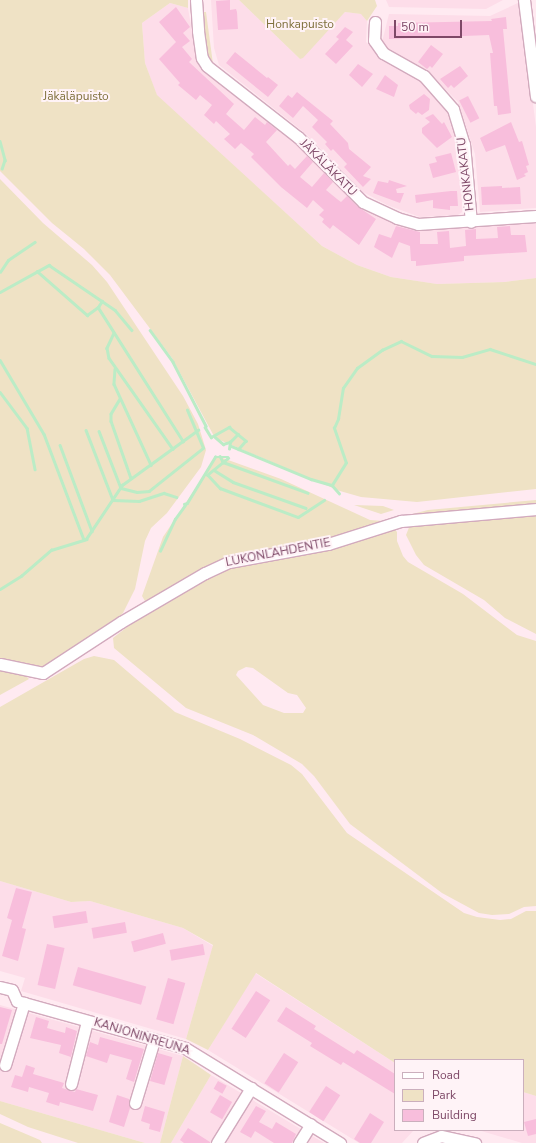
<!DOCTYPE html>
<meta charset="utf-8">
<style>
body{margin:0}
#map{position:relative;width:536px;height:1143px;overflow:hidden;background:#ffeaf1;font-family:"Nunito Sans",sans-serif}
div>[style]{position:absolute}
.residential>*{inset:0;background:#fddde9}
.green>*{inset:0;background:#efe2c5}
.stream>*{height:2.5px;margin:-1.25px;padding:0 1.25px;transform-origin:1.25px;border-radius:1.25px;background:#bbecc6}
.building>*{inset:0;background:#f8bedc;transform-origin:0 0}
.roads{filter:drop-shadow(1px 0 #d2aabd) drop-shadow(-1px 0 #d2aabd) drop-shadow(0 1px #d2aabd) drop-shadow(0 -1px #d2aabd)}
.minor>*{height:11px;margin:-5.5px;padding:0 5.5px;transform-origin:5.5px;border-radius:5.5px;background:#fff}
span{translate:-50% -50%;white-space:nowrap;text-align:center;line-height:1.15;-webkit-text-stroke:4px #fff3f7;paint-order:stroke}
.park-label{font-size:12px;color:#7f703c}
.street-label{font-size:12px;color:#7e4867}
.legend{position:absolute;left:394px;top:1059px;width:130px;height:72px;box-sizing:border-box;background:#fff3f7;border:1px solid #cbafbd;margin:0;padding:5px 7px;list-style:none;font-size:12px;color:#7e4867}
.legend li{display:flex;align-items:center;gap:8px;height:20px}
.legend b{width:20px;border:1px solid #cbafbd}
.scale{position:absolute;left:394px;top:20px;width:68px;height:18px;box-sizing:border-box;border:2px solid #7e4867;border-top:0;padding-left:5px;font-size:12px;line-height:14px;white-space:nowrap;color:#7e4867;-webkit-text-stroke:3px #fff3f7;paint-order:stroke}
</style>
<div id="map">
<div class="residential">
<i style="clip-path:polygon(211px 0,239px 0,300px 59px,345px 12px,362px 14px,367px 21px,366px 42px,385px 60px,415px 75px,432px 88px,451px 116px,462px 158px,462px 212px,458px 215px,420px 217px,387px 205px,363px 192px,306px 134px,219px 65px,214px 48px)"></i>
<i style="clip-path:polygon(386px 0,503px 0,486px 9px,389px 7px)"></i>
<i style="clip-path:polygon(520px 2px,536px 127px,536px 208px,480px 212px,475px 154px,458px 102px,430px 74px,395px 56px,382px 42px,389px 14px,490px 16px)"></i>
<i style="clip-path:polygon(170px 3px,188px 8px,197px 61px,309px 152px,368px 211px,415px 229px,536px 223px,536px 278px,505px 282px,437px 284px,391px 277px,357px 265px,322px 246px,157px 96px,145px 63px,142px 23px)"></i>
<i style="clip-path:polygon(0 881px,71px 902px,90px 901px,183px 928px,213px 946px,186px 1039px,21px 991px,25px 978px,0 971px)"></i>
<i style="clip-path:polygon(255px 973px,395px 1063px,395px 1130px,414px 1130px,402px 1143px,359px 1143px,208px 1050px)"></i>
<i style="clip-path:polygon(0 1005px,183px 1056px,160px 1143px,145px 1143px,0 1101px)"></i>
<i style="clip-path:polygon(211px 1075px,324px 1143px,171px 1143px)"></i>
<i style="clip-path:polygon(523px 1092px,536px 1096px,536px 1143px,522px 1143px,478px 1130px,523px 1130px)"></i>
</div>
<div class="green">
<i style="clip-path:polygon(0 0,188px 0,188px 8px,170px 3px,142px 23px,145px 63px,157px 95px,322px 246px,357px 265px,391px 277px,437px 284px,505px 282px,536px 278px,536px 489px,417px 502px,361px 497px,340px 491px,215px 438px,172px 358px,110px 275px,84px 249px,52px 223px,0 171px)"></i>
<i style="clip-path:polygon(239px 0,375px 0,377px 6px,367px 21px,361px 14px,345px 12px,303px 58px,300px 59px)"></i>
<i style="clip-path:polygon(201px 12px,206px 12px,213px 64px,208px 59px)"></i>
<i style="clip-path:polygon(0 179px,43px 223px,92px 265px,107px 282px,183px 396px,198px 424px,206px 450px,201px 467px,167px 513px,151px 528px,145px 541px,135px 589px,123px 613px,113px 622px,43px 667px,0 659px)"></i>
<i style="clip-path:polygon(217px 456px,281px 479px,370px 520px,383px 521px,336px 539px,228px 558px,145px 601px,142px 596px,163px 537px)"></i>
<i style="clip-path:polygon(536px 500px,536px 506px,397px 518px,428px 510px)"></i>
<i style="clip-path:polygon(354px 505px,383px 506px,394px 510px,381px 514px)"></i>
<i style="clip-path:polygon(536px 511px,536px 634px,505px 618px,484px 600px,424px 565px,416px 555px,406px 535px,410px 525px)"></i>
<i style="clip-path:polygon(evenodd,393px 527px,397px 532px,397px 541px,403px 556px,408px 562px,463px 594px,517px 635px,536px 641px,536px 906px,524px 907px,509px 914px,492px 915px,479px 913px,442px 893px,350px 824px,314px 776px,302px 764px,253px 735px,186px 708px,114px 648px,113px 638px,140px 617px,221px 568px,393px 527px,246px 667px,253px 668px,288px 693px,297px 695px,306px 708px,303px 713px,284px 713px,263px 705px,236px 675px,238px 671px,246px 667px)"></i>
<i style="clip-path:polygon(94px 656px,114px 660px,175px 712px,240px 739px,291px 765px,302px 774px,347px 833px,464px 913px,477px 917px,500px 920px,511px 919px,526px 911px,536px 911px,536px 1096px,523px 1092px,523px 1060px,395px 1060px,395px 1063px,256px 973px,208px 1050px,186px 1039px,213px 945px,183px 928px,90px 901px,71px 902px,0 881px,0 707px,84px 659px)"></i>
<i style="clip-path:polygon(0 669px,25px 675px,29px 679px,0 695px)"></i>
<i style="clip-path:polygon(183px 1056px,211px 1075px,171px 1143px,160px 1143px)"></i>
<i style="clip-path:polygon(0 1101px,145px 1143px,78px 1143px,28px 1127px,0 1114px)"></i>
<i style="clip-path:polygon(0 1123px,40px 1140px,42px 1143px,0 1143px)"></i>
</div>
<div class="stream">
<i style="left:0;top:141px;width:20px;rotate:75deg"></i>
<i style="left:5px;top:160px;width:9px;rotate:108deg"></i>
<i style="left:37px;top:271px;width:67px;rotate:41.3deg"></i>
<i style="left:87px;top:315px;width:14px;rotate:-36deg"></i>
<i style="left:98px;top:307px;width:7px;rotate:-56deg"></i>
<i style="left:0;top:272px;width:14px;rotate:-56deg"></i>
<i style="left:8px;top:260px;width:32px;rotate:-34deg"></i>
<i style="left:0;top:292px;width:56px;rotate:-28.9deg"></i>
<i style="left:49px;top:265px;width:80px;rotate:34.3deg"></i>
<i style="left:115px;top:310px;width:26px;rotate:50deg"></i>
<i style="left:98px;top:307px;width:159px;rotate:57.6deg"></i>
<i style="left:150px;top:330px;width:39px;rotate:54deg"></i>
<i style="left:173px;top:362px;width:72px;rotate:62.7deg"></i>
<i style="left:114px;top:333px;width:17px;rotate:115deg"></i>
<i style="left:107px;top:348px;width:10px;rotate:79deg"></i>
<i style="left:109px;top:358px;width:111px;rotate:54.9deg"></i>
<i style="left:0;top:360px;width:86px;rotate:59.3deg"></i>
<i style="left:44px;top:434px;width:113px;rotate:69.3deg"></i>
<i style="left:115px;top:369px;width:15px;rotate:94deg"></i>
<i style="left:114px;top:384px;width:89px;rotate:65.4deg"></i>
<i style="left:0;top:392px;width:45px;rotate:53.1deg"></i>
<i style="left:27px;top:428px;width:42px;rotate:79deg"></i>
<i style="left:120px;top:399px;width:17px;rotate:121deg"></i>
<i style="left:111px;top:414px;width:7px;rotate:90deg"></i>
<i style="left:111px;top:421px;width:60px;rotate:70.7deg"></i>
<i style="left:205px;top:427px;width:12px;rotate:59deg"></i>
<i style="left:211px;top:437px;width:21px;rotate:-29deg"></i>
<i style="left:229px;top:427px;width:22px;rotate:39deg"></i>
<i style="left:246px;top:441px;width:11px;rotate:131deg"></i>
<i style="left:86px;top:430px;width:75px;rotate:68.9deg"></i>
<i style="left:113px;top:500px;width:26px;rotate:2deg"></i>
<i style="left:139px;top:501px;width:26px;rotate:-18deg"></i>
<i style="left:164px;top:493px;width:13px;rotate:18deg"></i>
<i style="left:99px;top:431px;width:61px;rotate:68.9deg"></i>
<i style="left:121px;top:488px;width:16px;rotate:14deg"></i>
<i style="left:137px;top:492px;width:12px;rotate:-5deg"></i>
<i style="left:149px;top:491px;width:69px;rotate:-38.5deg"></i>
<i style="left:203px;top:448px;width:41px;rotate:-112.8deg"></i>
<i style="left:215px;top:437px;width:11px;rotate:41deg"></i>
<i style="left:223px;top:444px;width:7px;rotate:-16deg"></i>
<i style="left:60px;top:445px;width:92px;rotate:69.6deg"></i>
<i style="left:231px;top:446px;width:87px;rotate:22.4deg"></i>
<i style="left:311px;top:479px;width:22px;rotate:16deg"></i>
<i style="left:332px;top:485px;width:26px;rotate:-58deg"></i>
<i style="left:346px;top:463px;width:37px;rotate:-109deg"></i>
<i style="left:334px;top:428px;width:10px;rotate:-66deg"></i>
<i style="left:338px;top:419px;width:31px;rotate:-81deg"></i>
<i style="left:343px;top:388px;width:24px;rotate:-55deg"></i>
<i style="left:357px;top:368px;width:31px;rotate:-36deg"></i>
<i style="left:382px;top:350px;width:21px;rotate:-25deg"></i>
<i style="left:401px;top:341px;width:34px;rotate:26deg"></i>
<i style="left:432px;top:356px;width:30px;rotate:2deg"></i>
<i style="left:462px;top:357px;width:29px;rotate:-16deg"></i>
<i style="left:490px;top:349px;width:48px;rotate:18.1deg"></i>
<i style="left:229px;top:449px;width:7px;rotate:-82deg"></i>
<i style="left:230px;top:442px;width:11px;rotate:-45deg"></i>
<i style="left:220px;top:456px;width:7px;rotate:63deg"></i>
<i style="left:223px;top:462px;width:90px;rotate:20deg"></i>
<i style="left:214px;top:470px;width:22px;rotate:32deg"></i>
<i style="left:233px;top:482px;width:77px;rotate:19.6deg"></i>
<i style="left:207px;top:475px;width:27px;rotate:-39deg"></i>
<i style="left:208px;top:475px;width:18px;rotate:47deg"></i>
<i style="left:220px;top:488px;width:83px;rotate:20.4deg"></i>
<i style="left:298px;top:517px;width:31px;rotate:-33deg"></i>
<i style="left:332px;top:485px;width:11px;rotate:49deg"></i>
<i style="left:184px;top:504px;width:3px;rotate:-18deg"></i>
<i style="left:187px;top:503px;width:54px;rotate:-58.7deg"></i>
<i style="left:215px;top:457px;width:13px"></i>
<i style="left:160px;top:551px;width:35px;rotate:-65deg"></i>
<i style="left:175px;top:519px;width:17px;rotate:-54deg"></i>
<i style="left:0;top:589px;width:25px;rotate:-32deg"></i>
<i style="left:21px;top:576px;width:40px;rotate:-41deg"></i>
<i style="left:51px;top:550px;width:37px;rotate:-17deg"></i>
<i style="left:86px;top:539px;width:65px;rotate:-56.3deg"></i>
<i style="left:122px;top:485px;width:94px;rotate:-35.9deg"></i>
</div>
<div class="building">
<i style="clip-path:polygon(230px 0,230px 10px,236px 9px,237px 12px,238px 29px,218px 30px,216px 1px)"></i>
<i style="clip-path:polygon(176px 7px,190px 27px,183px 33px,190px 41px,182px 47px,192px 59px,189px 62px,234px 104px,226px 114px,244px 130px,255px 117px,265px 125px,267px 122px,277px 130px,266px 142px,288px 166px,290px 164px,295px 169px,307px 156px,313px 162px,300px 177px,312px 187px,324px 173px,333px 182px,326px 190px,337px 199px,341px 202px,347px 196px,357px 206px,376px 219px,359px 245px,333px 225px,330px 229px,322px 222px,324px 219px,319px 215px,324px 210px,313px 200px,307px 208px,281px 187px,251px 157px,254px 154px,241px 143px,235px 149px,224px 139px,230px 134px,216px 121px,214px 124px,204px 115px,212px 105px,200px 95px,196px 100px,178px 85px,180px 83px,159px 59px,176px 42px,159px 22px)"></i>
<i style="clip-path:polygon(506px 17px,507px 29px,503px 29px,511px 113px,498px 115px,497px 106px,494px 106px,490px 53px,493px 53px,489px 35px,389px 39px,389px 26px,398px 26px,398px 23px,492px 21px,491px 19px)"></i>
<i style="clip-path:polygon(345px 27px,353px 32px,346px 40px,353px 46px,336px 64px,325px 54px,339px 39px,336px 37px)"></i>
<i style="clip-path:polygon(431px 45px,443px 54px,432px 68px,430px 66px,427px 69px,418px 62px)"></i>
<i style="clip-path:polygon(235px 52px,267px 78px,268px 77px,278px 85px,268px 97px,226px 63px)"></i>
<i style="clip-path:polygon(358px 64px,373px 74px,362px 87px,349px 75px)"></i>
<i style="clip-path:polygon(460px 66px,468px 76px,454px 88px,451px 85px,448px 88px,440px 79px)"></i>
<i style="clip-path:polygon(385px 75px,398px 85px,394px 97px,376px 89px)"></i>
<i style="clip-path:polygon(297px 92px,333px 121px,330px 124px,348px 143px,349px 149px,371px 167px,363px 176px,371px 179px,363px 187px,344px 167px,347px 164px,333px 149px,331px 151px,325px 144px,327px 142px,312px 127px,318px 120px,303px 106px,293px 118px,279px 106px,288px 95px,292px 98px)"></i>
<i style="clip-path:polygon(424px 94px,430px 99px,429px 110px,422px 115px,418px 112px,416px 114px,410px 109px,409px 105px)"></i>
<i style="left:468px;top:96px;width:25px;height:10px;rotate:63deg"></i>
<i style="clip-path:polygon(433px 114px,442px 124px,444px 122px,452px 137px,437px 148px,422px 133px,422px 128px,430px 122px,425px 118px)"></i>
<i style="clip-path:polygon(511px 122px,519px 142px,522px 141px,529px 165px,526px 166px,528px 172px,524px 174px,526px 176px,517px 180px,505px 145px,486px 152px,480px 138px)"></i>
<i style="clip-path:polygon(451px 153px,456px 172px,433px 178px,429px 164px,437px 162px,435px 157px)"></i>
<i style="clip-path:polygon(389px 180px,407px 186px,396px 189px,397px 193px,404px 193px,400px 203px,373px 193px,378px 181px,388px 183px)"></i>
<i style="clip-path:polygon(502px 186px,502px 188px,520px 187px,521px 204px,482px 205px,481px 187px)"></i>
<i style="clip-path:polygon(451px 191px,457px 191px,458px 206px,450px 206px,450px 210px,433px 208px,433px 200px,416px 203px,415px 195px)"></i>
<i style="clip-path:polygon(396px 226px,420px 232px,420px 244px,438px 244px,437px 232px,449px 231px,450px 248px,466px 246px,465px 230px,476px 229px,476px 239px,498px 238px,497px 227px,510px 226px,511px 235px,525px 235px,527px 252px,464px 256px,464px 261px,416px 266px,416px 261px,411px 261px,410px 246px,399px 242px,392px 258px,374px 247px,379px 234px,391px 238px)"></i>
<i style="clip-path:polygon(16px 888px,32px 892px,22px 928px,26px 929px,18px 961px,2px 956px,12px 920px,7px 918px)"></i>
<i style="left:86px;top:911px;width:12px;height:34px;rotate:81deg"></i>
<i style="left:125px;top:922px;width:11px;height:34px;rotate:80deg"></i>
<i style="left:163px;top:933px;width:11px;height:33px;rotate:75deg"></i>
<i style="left:47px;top:944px;width:18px;height:42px;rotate:13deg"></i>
<i style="left:203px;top:944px;width:11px;height:34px;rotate:80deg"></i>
<i style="left:78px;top:967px;width:71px;height:19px;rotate:16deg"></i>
<i style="left:168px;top:978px;width:18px;height:43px;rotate:16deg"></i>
<i style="left:256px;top:991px;width:17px;height:45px;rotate:33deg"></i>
<i style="clip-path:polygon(0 1007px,12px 1010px,2px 1044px,0 1044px)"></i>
<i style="clip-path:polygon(286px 1007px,316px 1026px,314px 1029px,354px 1054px,357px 1050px,395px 1074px,395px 1094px,343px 1062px,341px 1065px,310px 1046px,312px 1043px,277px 1021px)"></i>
<i style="clip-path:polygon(36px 1017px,49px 1021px,47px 1028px,65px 1033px,66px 1027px,77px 1031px,71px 1057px,59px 1053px,61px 1045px,30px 1038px)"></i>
<i style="clip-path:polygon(100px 1037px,144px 1049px,134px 1082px,126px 1079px,132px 1060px,110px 1054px,107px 1063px,86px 1056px,90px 1042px,98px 1045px)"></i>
<i style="left:158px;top:1053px;width:15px;height:29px;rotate:16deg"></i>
<i style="left:284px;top:1053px;width:17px;height:36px;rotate:33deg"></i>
<i style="clip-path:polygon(26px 1065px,35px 1068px,33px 1074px,64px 1083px,62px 1088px,75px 1092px,76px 1089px,98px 1095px,93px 1111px,60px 1102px,59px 1106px,46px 1102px,49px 1093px,29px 1087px,28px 1092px,11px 1087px,15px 1075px,22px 1077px)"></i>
<i style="left:218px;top:1081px;width:10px;height:9px;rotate:29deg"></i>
<i style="left:326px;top:1086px;width:17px;height:31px;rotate:33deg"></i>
<i style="clip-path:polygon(117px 1095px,129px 1099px,130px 1108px,124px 1127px,109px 1122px)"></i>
<i style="left:220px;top:1095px;width:14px;height:20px;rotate:30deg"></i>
<i style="clip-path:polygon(145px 1106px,165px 1112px,160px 1132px,149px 1129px,150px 1124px,141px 1121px)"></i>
<i style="clip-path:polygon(256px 1106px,266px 1111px,259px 1122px,272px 1129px,276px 1122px,296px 1134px,292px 1143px,274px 1143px,255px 1131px,251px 1138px,240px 1132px)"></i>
<i style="clip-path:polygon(370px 1113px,384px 1122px,371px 1143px,360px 1143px,354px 1139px)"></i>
<i style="clip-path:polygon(536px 1119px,536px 1134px,528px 1136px,524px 1122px)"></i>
<i style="clip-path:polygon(188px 1128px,210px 1142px,210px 1143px,184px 1143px,180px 1140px)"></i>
</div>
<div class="roads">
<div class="minor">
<i style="left:196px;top:0;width:31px;rotate:86deg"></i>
<i style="left:198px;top:31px;width:27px;rotate:82deg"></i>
<i style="left:202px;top:58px;width:9px;rotate:58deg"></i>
<i style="left:207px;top:66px;width:115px;rotate:38deg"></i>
<i style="left:298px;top:137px;width:92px;rotate:45deg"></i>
<i style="left:363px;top:202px;width:38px;rotate:25deg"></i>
<i style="left:397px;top:218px;width:22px;rotate:16deg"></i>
<i style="left:418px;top:224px;width:118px;rotate:-3.9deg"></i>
<i style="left:524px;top:0;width:97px;rotate:82.9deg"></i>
<i style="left:375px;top:22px;width:18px;rotate:93deg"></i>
<i style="left:374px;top:40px;width:16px;rotate:55deg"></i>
<i style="left:383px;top:53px;width:47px;rotate:29.3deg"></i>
<i style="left:424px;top:76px;width:44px;rotate:48.7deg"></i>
<i style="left:453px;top:109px;width:37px;rotate:73deg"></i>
<i style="left:464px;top:144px;width:78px;rotate:84.9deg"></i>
<i style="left:0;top:664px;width:44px;rotate:11.8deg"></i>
<i style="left:43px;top:673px;width:93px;rotate:-33.2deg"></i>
<i style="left:121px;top:622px;width:97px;rotate:-30.3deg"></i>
<i style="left:205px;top:573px;width:26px;rotate:-25deg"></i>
<i style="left:229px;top:562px;width:101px;rotate:-10.3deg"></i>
<i style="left:328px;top:544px;width:77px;rotate:-17.5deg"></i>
<i style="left:401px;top:521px;width:136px;rotate:-5.1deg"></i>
<i style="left:0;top:987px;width:12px;rotate:14deg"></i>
<i style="left:12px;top:990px;width:12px;rotate:66deg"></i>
<i style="left:17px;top:1001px;width:174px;rotate:15.6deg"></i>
<i style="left:185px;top:1048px;width:182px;rotate:31.5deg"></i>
<i style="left:5px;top:1065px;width:65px;rotate:-73deg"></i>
<i style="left:71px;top:1084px;width:65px;rotate:-75.7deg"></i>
<i style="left:135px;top:1103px;width:66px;rotate:-73.2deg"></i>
<i style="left:217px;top:1143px;width:65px;rotate:-58.3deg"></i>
<i style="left:299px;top:1143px;width:22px;rotate:-58deg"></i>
<i style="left:423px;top:1143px;width:19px;rotate:-21deg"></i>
<i style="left:441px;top:1136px;width:35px;rotate:12deg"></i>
</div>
</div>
<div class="park-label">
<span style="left:300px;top:25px">Honkapuisto</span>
<span style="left:76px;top:97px">Jäkäläpuisto</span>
</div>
<div class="street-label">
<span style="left:328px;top:168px;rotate:45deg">JÄKÄLÄKATU</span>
<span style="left:466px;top:174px;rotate:-97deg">HONKAKATU</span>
<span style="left:278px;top:553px;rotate:-11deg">LUKONLAHDENTIE</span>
<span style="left:142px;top:1037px;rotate:17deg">KANJONINREUNA</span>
</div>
<ul class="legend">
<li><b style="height:5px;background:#fff"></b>Road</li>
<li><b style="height:11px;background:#efe2c5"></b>Park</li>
<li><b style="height:11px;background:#f8bedc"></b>Building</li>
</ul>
<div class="scale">50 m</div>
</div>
